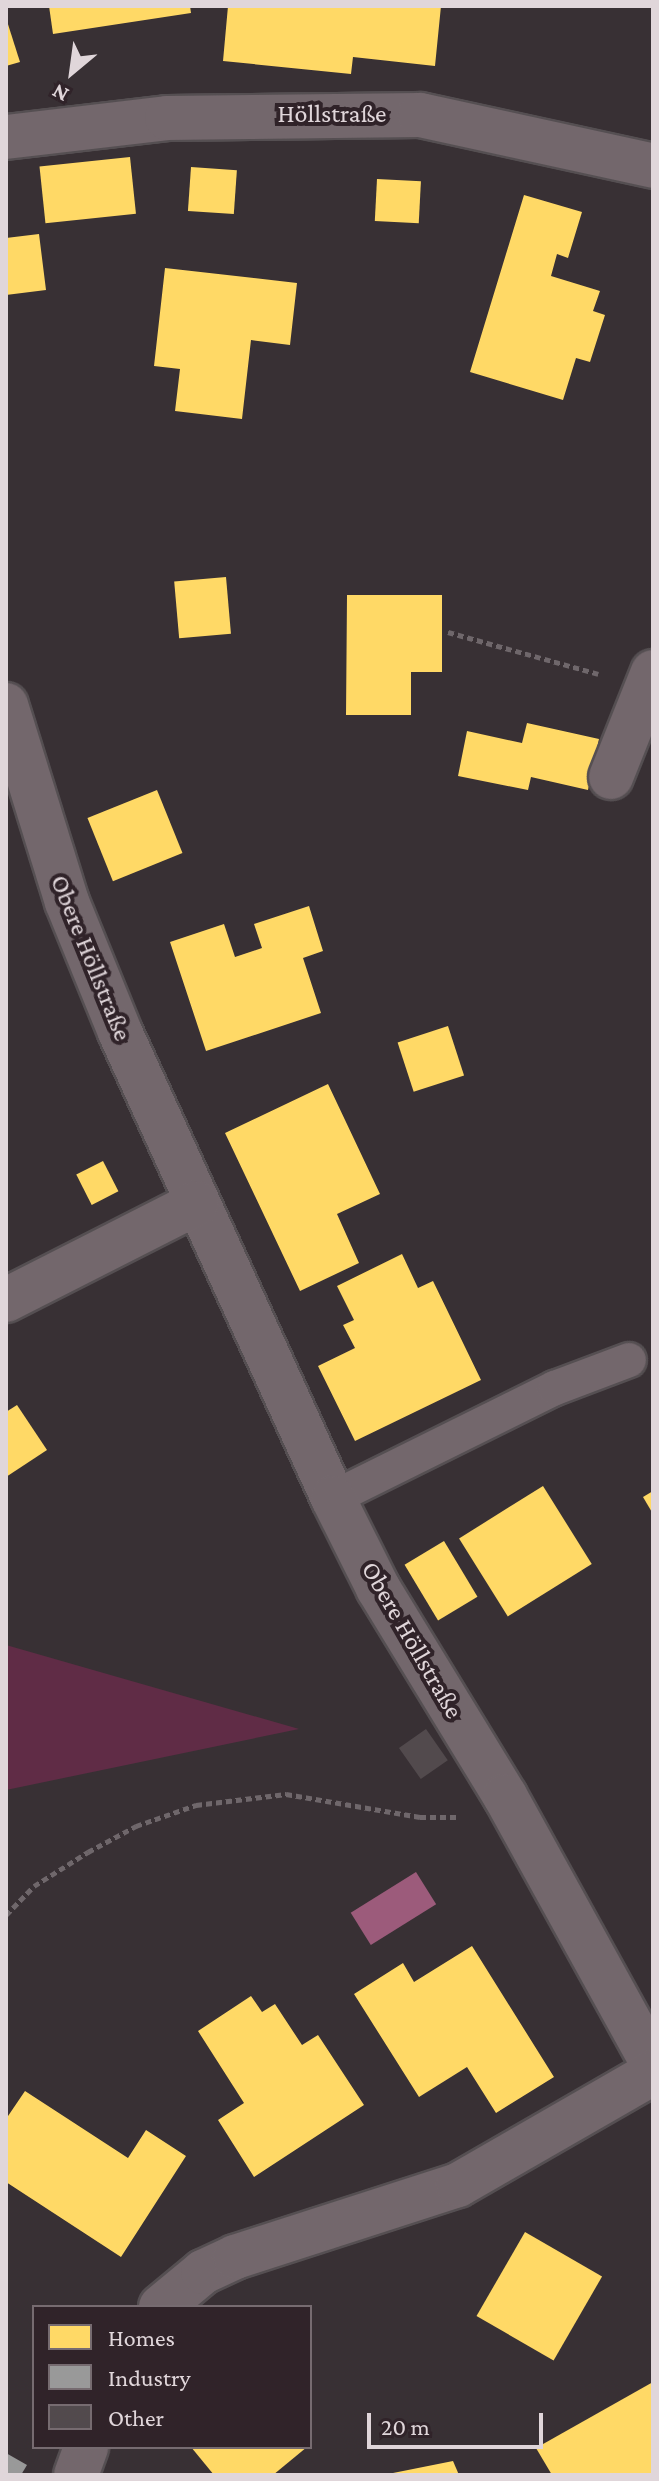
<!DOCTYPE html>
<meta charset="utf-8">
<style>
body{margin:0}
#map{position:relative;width:659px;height:2481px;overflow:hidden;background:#383034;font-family:"Crimson Pro",serif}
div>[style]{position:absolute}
.green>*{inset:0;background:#602c46}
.water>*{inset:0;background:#9c5b7b;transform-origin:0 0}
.homes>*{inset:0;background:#ffd966;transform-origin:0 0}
.industry>*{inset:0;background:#999}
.building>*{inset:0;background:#524a4d;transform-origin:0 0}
.path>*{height:5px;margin-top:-2.5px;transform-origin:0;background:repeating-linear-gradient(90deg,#6f676b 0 6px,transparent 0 10px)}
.roads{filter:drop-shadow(2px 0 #554f52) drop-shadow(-2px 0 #554f52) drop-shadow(0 2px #554f52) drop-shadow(0 -2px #554f52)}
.service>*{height:34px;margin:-17px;padding:0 17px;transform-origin:17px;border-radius:17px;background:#73676c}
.minor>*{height:44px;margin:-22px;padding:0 22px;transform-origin:22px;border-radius:22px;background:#73676c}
.tertiary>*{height:44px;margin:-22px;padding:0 22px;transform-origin:22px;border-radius:22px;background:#73676c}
span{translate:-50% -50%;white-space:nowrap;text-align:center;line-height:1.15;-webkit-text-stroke:8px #302329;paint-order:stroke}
.street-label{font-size:26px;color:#e0d6da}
.frame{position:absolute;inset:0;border:8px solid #e0d6da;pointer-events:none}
.legend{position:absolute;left:32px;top:2305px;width:280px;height:144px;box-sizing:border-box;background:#302329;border:2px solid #766b70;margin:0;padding:10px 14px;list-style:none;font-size:24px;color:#e0d6da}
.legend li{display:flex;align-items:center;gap:16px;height:40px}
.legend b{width:40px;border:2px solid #766b70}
.north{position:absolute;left:32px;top:32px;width:80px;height:80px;-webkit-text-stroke:6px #302329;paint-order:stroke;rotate:209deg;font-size:22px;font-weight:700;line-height:32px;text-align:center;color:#e0d6da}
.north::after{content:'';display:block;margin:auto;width:28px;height:36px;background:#e0d6da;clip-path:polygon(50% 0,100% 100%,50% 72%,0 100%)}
.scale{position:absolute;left:367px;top:2413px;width:176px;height:36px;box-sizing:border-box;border:4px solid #e0d6da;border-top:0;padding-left:10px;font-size:24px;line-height:28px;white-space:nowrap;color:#e0d6da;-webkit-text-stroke:6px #302329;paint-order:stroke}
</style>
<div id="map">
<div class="green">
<i style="clip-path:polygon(6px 1645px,299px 1729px,6px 1790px)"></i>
</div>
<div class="water">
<i style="left:416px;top:1872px;width:38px;height:77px;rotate:58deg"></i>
</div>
<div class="homes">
<i style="clip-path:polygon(49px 6px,190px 6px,191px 13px,53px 34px)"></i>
<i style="clip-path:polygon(228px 6px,441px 6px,435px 66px,353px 57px,351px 74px,223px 61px)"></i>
<i style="clip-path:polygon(6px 18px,20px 62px,6px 66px)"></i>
<i style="left:130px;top:157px;width:57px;height:91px;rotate:84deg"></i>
<i style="left:191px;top:167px;width:46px;height:44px;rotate:4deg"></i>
<i style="left:377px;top:179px;width:44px;height:42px;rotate:3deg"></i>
<i style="clip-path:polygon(524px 195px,582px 212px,568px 258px,557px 254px,551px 276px,600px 291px,593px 311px,605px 315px,590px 362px,576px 358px,563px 400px,470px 372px)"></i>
<i style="clip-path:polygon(39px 234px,46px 290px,6px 295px,6px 238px)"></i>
<i style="clip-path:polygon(165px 268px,297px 283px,290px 345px,251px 340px,242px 419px,175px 411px,180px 369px,154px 366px)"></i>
<i style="left:226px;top:577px;width:57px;height:52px;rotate:85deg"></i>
<i style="clip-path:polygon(347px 595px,442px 595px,442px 672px,411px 672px,411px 715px,346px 715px)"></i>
<i style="clip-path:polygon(527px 723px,599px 739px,588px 790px,531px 777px,528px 790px,458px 776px,467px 731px,522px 743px)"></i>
<i style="left:157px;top:790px;width:68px;height:75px;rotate:68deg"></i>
<i style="clip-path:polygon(309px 906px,323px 951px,303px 958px,321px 1013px,206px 1051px,170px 942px,224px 924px,235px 957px,262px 948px,254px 924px)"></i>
<i style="left:448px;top:1026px;width:52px;height:53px;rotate:72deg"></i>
<i style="clip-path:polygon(328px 1084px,380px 1194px,337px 1214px,359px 1263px,300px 1291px,225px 1133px)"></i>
<i style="left:103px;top:1161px;width:34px;height:30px;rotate:63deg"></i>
<i style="clip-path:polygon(402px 1254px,418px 1288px,433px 1281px,481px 1380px,355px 1441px,318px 1366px,355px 1348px,343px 1325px,354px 1320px,337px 1286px)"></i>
<i style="clip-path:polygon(17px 1405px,47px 1450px,6px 1477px,6px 1412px)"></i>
<i style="left:543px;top:1486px;width:92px;height:99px;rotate:58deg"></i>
<i style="clip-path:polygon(653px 1491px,653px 1514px,643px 1497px)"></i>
<i style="left:444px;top:1541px;width:65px;height:46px;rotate:59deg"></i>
<i style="clip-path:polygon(472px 1946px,554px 2077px,496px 2113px,467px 2067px,419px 2097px,354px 1994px,403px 1963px,414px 1982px)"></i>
<i style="clip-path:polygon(251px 1996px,262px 2012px,275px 2004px,302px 2045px,318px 2035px,364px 2105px,254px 2177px,218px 2120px,244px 2103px,198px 2031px)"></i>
<i style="clip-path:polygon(25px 2091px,128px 2158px,146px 2130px,186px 2156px,121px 2257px,6px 2182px,6px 2119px)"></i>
<i style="left:525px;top:2232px;width:89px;height:97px;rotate:30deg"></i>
<i style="clip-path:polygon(653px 2382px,653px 2475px,552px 2475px,536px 2448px)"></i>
<i style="clip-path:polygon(191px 2447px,307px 2447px,273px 2475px,214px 2475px)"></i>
<i style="clip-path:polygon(453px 2461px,459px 2475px,388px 2475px,388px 2474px)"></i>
</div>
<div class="industry">
<i style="clip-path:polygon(6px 2453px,27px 2465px,21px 2475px,6px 2475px)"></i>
</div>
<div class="building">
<i style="left:426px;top:1729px;width:38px;height:33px;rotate:55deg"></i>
</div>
<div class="path">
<i style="left:448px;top:632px;width:156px;rotate:15.6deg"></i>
<i style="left:6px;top:1915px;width:40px;rotate:-46deg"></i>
<i style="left:34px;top:1886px;width:64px;rotate:-32.2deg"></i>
<i style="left:88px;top:1852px;width:55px;rotate:-28.4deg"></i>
<i style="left:136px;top:1826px;width:64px;rotate:-19.3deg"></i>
<i style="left:196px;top:1805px;width:91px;rotate:-7deg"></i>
<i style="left:286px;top:1794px;width:136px;rotate:9.7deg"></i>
<i style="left:420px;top:1817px;width:37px"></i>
</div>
<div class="roads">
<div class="service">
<i style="left:333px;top:1498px;width:248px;rotate:-26.4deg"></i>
<i style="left:555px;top:1388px;width:79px;rotate:-20.7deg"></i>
</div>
<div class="minor">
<i style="left:6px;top:705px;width:206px;rotate:72.8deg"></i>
<i style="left:67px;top:902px;width:140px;rotate:67.8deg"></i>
<i style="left:120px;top:1032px;width:512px;rotate:65.44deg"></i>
<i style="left:333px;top:1498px;width:101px;rotate:63.4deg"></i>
<i style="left:378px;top:1588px;width:244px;rotate:58.6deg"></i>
<i style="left:505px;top:1796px;width:306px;rotate:61.1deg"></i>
<i style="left:611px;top:777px;width:113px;rotate:-68.2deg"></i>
<i style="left:6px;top:1300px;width:214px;rotate:-26.9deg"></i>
<i style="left:161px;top:2307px;width:55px;rotate:-39.8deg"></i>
<i style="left:203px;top:2272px;width:35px;rotate:-25deg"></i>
<i style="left:235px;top:2257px;width:234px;rotate:-17.9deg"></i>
<i style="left:458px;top:2185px;width:225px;rotate:-29.9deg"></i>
<i style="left:76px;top:2475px;width:30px;rotate:-70deg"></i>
</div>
<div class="tertiary">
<i style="left:6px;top:137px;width:162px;rotate:-6.7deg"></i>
<i style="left:167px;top:118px;width:253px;rotate:-0.7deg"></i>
<i style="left:420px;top:115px;width:239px;rotate:12.3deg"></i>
</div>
</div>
<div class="street-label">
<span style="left:332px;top:114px">Höllstraße</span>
<span style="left:91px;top:958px;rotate:68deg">Obere Höllstraße</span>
<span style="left:412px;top:1640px;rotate:60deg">Obere Höllstraße</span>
</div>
<div class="frame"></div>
<ul class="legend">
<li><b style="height:22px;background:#ffd966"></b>Homes</li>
<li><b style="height:22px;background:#999"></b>Industry</li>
<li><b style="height:22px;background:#524a4d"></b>Other</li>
</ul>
<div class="north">N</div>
<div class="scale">20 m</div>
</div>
